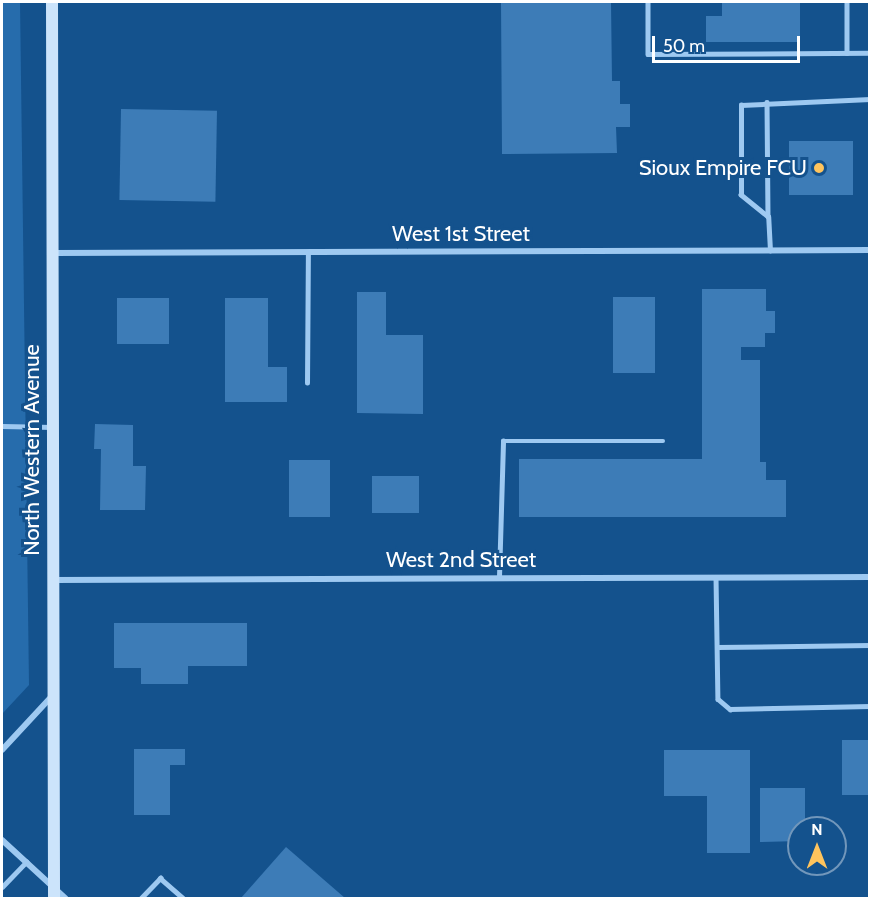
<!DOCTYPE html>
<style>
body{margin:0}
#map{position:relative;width:871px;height:900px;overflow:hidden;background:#14528d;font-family:Cabin,sans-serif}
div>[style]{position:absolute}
.green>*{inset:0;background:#266cac}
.building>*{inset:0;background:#3d7cb7;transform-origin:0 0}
.lane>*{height:4.5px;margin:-2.25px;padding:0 2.25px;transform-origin:2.25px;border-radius:2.25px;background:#9ec9f1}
.street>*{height:6px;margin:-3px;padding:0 3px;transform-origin:3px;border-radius:3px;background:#9ec9f1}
.secondary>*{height:12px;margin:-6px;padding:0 6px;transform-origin:6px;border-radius:6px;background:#cce4fb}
.dots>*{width:16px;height:16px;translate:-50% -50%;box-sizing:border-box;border:3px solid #14528d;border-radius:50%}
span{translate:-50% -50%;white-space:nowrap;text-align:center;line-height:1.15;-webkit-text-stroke:6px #14528d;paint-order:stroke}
.poi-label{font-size:22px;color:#fff}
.right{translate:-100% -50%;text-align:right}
.street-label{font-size:22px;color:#fff}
.frame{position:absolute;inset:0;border:3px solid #fff;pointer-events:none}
.north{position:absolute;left:787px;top:816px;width:60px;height:60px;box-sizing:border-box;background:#14528d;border:2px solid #7297bb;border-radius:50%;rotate:0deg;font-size:16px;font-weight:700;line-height:24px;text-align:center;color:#fff}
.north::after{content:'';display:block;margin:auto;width:21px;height:27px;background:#ffc45d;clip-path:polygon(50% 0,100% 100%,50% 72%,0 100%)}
.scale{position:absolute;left:652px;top:36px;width:148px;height:27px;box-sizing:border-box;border:3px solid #fff;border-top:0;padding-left:8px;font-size:18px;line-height:21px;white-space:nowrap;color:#fff;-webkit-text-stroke:4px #14528d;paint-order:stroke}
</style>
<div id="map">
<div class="green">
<i style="clip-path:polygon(2px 2px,20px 2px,29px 685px,2px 714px)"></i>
</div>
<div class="building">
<i style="clip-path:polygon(501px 2px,611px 2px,612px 81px,620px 81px,620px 104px,630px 104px,630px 127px,616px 127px,617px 153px,502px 154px)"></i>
<i style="clip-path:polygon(722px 2px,800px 2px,800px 42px,706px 42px,706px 16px,722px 16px)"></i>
<i style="left:121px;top:109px;width:96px;height:91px;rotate:1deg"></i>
<i style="left:789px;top:141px;width:64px;height:54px"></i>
<i style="clip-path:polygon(702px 289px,766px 289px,766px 311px,775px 311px,775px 333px,765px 333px,765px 347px,741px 347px,741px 360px,760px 360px,760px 462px,766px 462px,766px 480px,786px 480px,786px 517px,519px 517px,519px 459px,702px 459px)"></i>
<i style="clip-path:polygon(357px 292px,386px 292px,386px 335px,423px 335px,423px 414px,357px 413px)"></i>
<i style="left:613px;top:297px;width:42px;height:76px"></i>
<i style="left:117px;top:298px;width:52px;height:46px"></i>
<i style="clip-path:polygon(225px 298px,268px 298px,268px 367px,287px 367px,287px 402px,225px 402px)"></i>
<i style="clip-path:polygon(95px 424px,133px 425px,133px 466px,146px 466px,145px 510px,100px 510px,101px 449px,94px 449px)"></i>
<i style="left:289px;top:460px;width:41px;height:57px"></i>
<i style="left:372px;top:476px;width:47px;height:37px"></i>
<i style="clip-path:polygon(114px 623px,247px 623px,247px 666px,188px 666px,188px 684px,141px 684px,141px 668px,114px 668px)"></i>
<i style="left:842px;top:740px;width:28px;height:55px"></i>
<i style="clip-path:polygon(134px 749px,185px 749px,185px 765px,170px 765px,170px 815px,134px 815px)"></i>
<i style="clip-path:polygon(664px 750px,750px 750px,750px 853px,707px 853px,707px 796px,664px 796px)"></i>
<i style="clip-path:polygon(760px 788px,805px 788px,805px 828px,799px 828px,799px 841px,760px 842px)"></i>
<i style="clip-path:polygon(286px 847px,345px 898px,241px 898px)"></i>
</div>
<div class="lane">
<i style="left:648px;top:2px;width:52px;rotate:90deg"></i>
<i style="left:648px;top:54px;width:222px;rotate:-0.3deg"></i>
<i style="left:847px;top:2px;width:51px;rotate:90deg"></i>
<i style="left:767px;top:102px;width:114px;rotate:89.5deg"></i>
<i style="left:770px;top:251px;width:34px;rotate:-93deg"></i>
<i style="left:768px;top:217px;width:35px;rotate:-141deg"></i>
<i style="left:741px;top:195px;width:90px;rotate:-90deg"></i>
<i style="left:741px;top:105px;width:129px;rotate:-2.7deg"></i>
<i style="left:307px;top:383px;width:131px;rotate:-89.6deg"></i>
<i style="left:2px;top:426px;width:51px;rotate:1.1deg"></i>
<i style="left:499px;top:577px;width:136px;rotate:-88.3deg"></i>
<i style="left:503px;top:441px;width:160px"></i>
<i style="left:716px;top:577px;width:122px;rotate:89.1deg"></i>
<i style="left:718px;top:699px;width:16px;rotate:40deg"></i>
<i style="left:730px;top:709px;width:140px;rotate:-1.2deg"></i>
<i style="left:717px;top:647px;width:153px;rotate:-0.7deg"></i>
<i style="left:2px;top:887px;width:35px;rotate:-46deg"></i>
<i style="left:141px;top:898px;width:28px;rotate:-46deg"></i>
<i style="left:160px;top:878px;width:30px;rotate:41deg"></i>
</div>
<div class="street">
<i style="left:53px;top:253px;width:817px;rotate:-0.21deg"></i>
<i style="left:53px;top:580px;width:817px;rotate:-0.21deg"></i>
<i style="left:2px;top:750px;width:74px;rotate:-47.2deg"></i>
<i style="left:2px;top:840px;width:86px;rotate:42.6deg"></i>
</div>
<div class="secondary">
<i style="left:52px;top:2px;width:896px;rotate:89.87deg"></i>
</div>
<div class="dots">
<i style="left:819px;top:168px;background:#ffc45d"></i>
</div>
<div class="poi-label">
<span class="right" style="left:807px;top:168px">Sioux Empire FCU</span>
</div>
<div class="street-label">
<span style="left:461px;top:234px">West 1st Street</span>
<span style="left:32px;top:450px;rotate:-90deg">North Western Avenue</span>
<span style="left:461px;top:560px">West 2nd Street</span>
</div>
<div class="frame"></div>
<div class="north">N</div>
<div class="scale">50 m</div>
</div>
